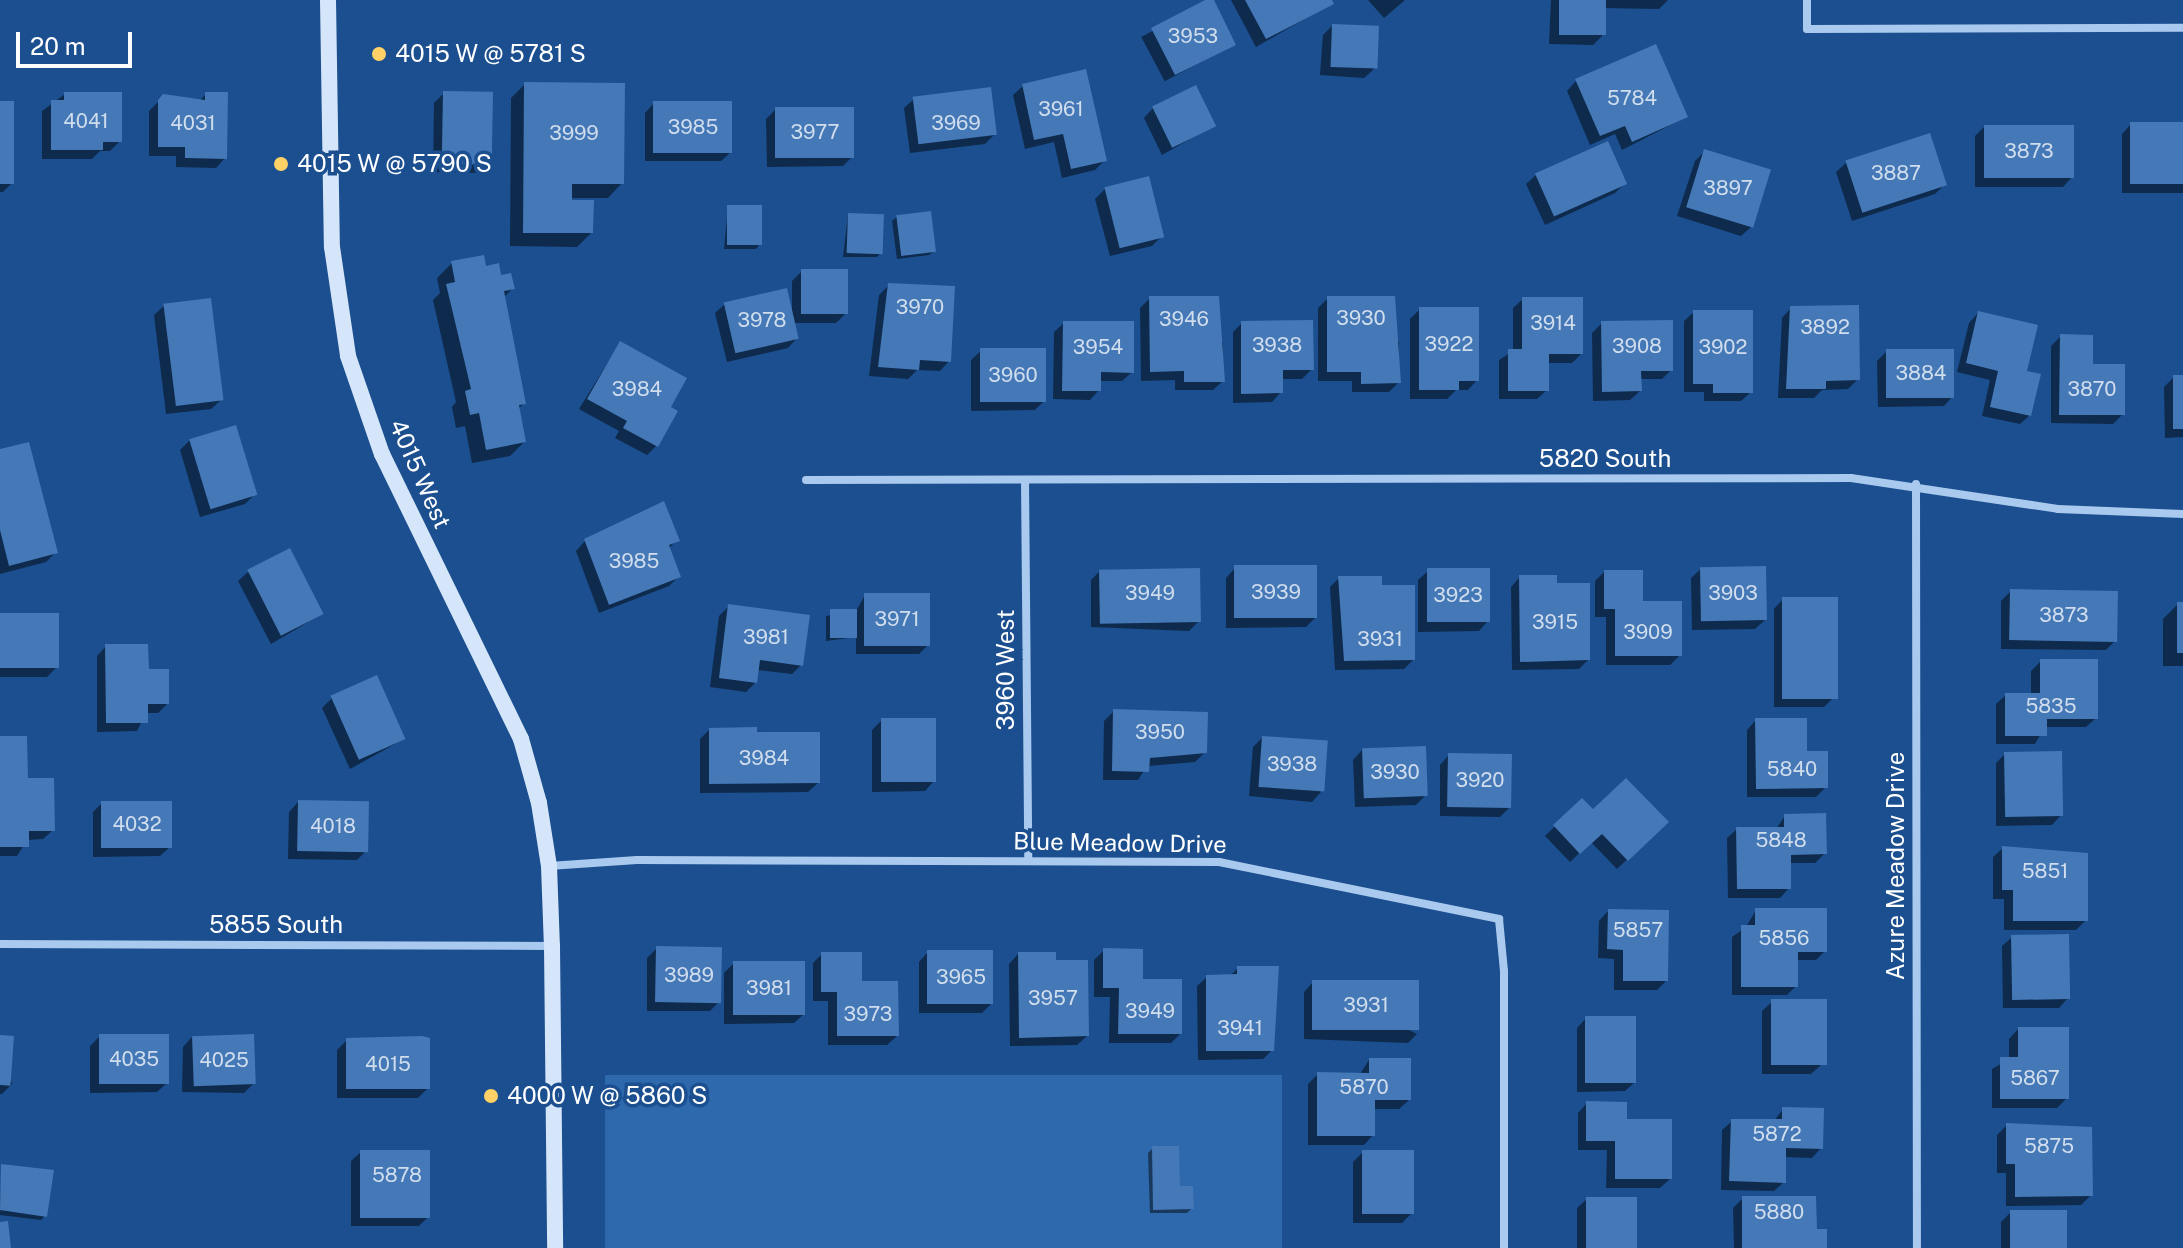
<!DOCTYPE html>
<style>
body{margin:0}
#map{position:relative;width:2183px;height:1248px;overflow:hidden;background:#1b4f8f;font-family:"Public Sans",sans-serif}
div>[style]{position:absolute}
.green>*{inset:0;background:#2e69ad;transform-origin:0 0}
.shadow>*{inset:0;background:#0007;transform-origin:0 0}
.building>*{inset:0;background:#4478b7;transform-origin:0 0}
.street>*{height:8px;margin:-4px;padding:0 4px;transform-origin:4px;border-radius:4px;background:#a9c9ee}
.secondary>*{height:16px;margin:-8px;padding:0 8px;transform-origin:8px;border-radius:8px;background:#d6e6fa}
.dots>*{width:22px;height:22px;translate:-50% -50%;box-sizing:border-box;border:4px solid #1b4f8f;border-radius:50%}
span{translate:-50% -50%;white-space:nowrap;text-align:center;line-height:1.15;-webkit-text-stroke:7px #1b4f8f;paint-order:stroke}
.number-label{font-size:20px;color:#d0dded}
.number-label span{-webkit-text-stroke-width:0}
.poi-label{font-size:24px;color:#fff}
.left{translate:0 -50%;text-align:left}
.street-label{font-size:24px;color:#fff}
.scale{position:absolute;left:16px;top:32px;width:116px;height:36px;box-sizing:border-box;border:4px solid #fff;border-top:0;padding-left:10px;font-size:24px;line-height:28px;white-space:nowrap;color:#fff;-webkit-text-stroke:6px #1b4f8f;paint-order:stroke}
</style>
<div id="map">
<div class="green">
<i style="left:1282px;top:1075px;width:173px;height:677px;rotate:90deg"></i>
</div>
<div class="shadow">
<i style="left:1211px;top:0;width:50px;height:79px;rotate:62deg"></i>
<i style="clip-path:polygon(1231px 0,1330px 0,1332px 3px,1256px 47px)"></i>
<i style="clip-path:polygon(1368px 0,1405px 0,1384px 18px)"></i>
<i style="clip-path:polygon(1551px 0,1668px 0,1659px 9px,1603px 8px,1602px 36px,1593px 45px,1549px 44px)"></i>
<i style="clip-path:polygon(1332px 26px,1374px 69px,1364px 78px,1320px 75px,1323px 35px)"></i>
<i style="clip-path:polygon(1576px 81px,1686px 117px,1622px 150px,1615px 134px,1590px 145px,1567px 91px)"></i>
<i style="clip-path:polygon(525px 84px,622px 183px,608px 198px,564px 198px,591px 233px,577px 247px,510px 246px,511px 98px)"></i>
<i style="clip-path:polygon(1023px 86px,1105px 160px,1095px 170px,1062px 178px,1054px 142px,1025px 149px,1013px 95px)"></i>
<i style="clip-path:polygon(444px 93px,490px 163px,481px 173px,433px 172px,434px 103px)"></i>
<i style="clip-path:polygon(65px 94px,120px 141px,110px 151px,100px 151px,92px 159px,42px 159px,42px 111px)"></i>
<i style="clip-path:polygon(206px 94px,225px 158px,216px 168px,176px 167px,176px 156px,149px 156px,149px 111px,164px 96px,199px 101px)"></i>
<i style="clip-path:polygon(914px 99px,995px 134px,985px 144px,910px 153px,904px 108px)"></i>
<i style="clip-path:polygon(0 103px,12px 183px,3px 192px,0 192px)"></i>
<i style="clip-path:polygon(654px 103px,731px 152px,721px 161px,645px 161px,645px 113px)"></i>
<i style="clip-path:polygon(1153px 108px,1213px 126px,1162px 155px,1144px 118px)"></i>
<i style="clip-path:polygon(776px 109px,852px 157px,843px 166px,767px 167px,766px 119px)"></i>
<i style="clip-path:polygon(2131px 124px,2183px 124px,2183px 193px,2122px 193px,2122px 134px)"></i>
<i style="clip-path:polygon(1984px 127px,2072px 177px,2063px 187px,1975px 187px,1975px 136px)"></i>
<i style="clip-path:polygon(1607px 144px,1625px 183px,1615px 193px,1545px 225px,1526px 184px,1536px 175px)"></i>
<i style="clip-path:polygon(1704px 152px,1751px 227px,1741px 236px,1677px 216px,1695px 161px)"></i>
<i style="clip-path:polygon(1846px 163px,1945px 184px,1935px 194px,1852px 221px,1836px 172px)"></i>
<i style="clip-path:polygon(1105px 189px,1162px 236px,1152px 246px,1110px 256px,1095px 199px)"></i>
<i style="clip-path:polygon(728px 208px,760px 244px,756px 249px,724px 249px)"></i>
<i style="clip-path:polygon(848px 215px,881px 253px,877px 257px,843px 257px)"></i>
<i style="clip-path:polygon(897px 217px,934px 251px,929px 255px,897px 259px,892px 221px)"></i>
<i style="clip-path:polygon(452px 263px,485px 268px,513px 288px,503px 298px,524px 403px,518px 409px,524px 442px,510px 456px,472px 463px,465px 426px,456px 428px,452px 407px,456px 402px,433px 300px,440px 293px,437px 278px)"></i>
<i style="clip-path:polygon(802px 271px,846px 313px,836px 323px,793px 323px,797px 338px,788px 348px,727px 362px,715px 313px,725px 304px,792px 309px,792px 281px)"></i>
<i style="clip-path:polygon(889px 285px,949px 361px,940px 371px,917px 370px,908px 379px,869px 376px,879px 295px)"></i>
<i style="clip-path:polygon(1150px 298px,1223px 343px,1223px 381px,1213px 390px,1175px 390px,1175px 380px,1141px 381px,1140px 308px)"></i>
<i style="clip-path:polygon(1328px 298px,1399px 342px,1399px 382px,1389px 392px,1352px 392px,1352px 381px,1318px 381px,1318px 308px)"></i>
<i style="clip-path:polygon(1523px 299px,1581px 354px,1572px 363px,1547px 363px,1547px 390px,1537px 399px,1499px 399px,1499px 360px,1513px 351px,1513px 308px)"></i>
<i style="clip-path:polygon(164px 306px,221px 400px,211px 409px,166px 414px,154px 315px)"></i>
<i style="clip-path:polygon(1791px 308px,1858px 379px,1848px 389px,1822px 390px,1814px 398px,1778px 398px,1782px 318px)"></i>
<i style="clip-path:polygon(1420px 309px,1477px 380px,1468px 390px,1456px 390px,1447px 399px,1410px 399px,1410px 319px)"></i>
<i style="clip-path:polygon(1694px 312px,1751px 392px,1741px 401px,1704px 401px,1704px 392px,1684px 392px,1684px 321px)"></i>
<i style="clip-path:polygon(1978px 313px,2025px 373px,2030px 415px,2020px 424px,1982px 416px,1990px 380px,1957px 372px,1969px 323px)"></i>
<i style="clip-path:polygon(1064px 323px,1132px 372px,1122px 381px,1099px 381px,1099px 390px,1090px 400px,1053px 399px,1054px 332px)"></i>
<i style="clip-path:polygon(1242px 323px,1312px 369px,1302px 379px,1281px 379px,1281px 392px,1272px 402px,1233px 403px,1233px 332px)"></i>
<i style="clip-path:polygon(1602px 323px,1671px 370px,1662px 379px,1639px 379px,1640px 391px,1630px 400px,1593px 401px,1592px 333px)"></i>
<i style="clip-path:polygon(2061px 336px,2091px 366px,2123px 414px,2113px 424px,2051px 423px,2051px 346px)"></i>
<i style="clip-path:polygon(620px 343px,668px 408px,656px 446px,647px 455px,615px 438px,619px 431px,579px 409px)"></i>
<i style="clip-path:polygon(981px 351px,1044px 401px,1035px 410px,971px 411px,971px 360px)"></i>
<i style="clip-path:polygon(1887px 351px,1953px 396px,1944px 406px,1878px 407px,1877px 361px)"></i>
<i style="clip-path:polygon(2174px 377px,2183px 377px,2183px 437px,2165px 438px,2164px 387px)"></i>
<i style="clip-path:polygon(190px 440px,255px 494px,245px 504px,200px 517px,180px 450px)"></i>
<i style="clip-path:polygon(0 451px,56px 552px,46px 562px,0 574px)"></i>
<i style="clip-path:polygon(677px 540px,668px 549px,679px 576px,669px 586px,599px 613px,576px 551px,585px 541px)"></i>
<i style="clip-path:polygon(1235px 568px,1315px 618px,1306px 627px,1226px 628px,1226px 578px)"></i>
<i style="clip-path:polygon(1701px 569px,1765px 620px,1755px 629px,1692px 630px,1691px 578px)"></i>
<i style="clip-path:polygon(1100px 571px,1199px 621px,1189px 631px,1091px 627px,1091px 580px)"></i>
<i style="clip-path:polygon(1428px 571px,1488px 621px,1479px 631px,1418px 632px,1418px 580px)"></i>
<i style="clip-path:polygon(248px 572px,322px 614px,271px 644px,238px 581px)"></i>
<i style="clip-path:polygon(1604px 572px,1641px 603px,1680px 655px,1670px 665px,1606px 665px,1606px 617px,1595px 617px,1595px 581px)"></i>
<i style="clip-path:polygon(1520px 577px,1588px 660px,1579px 669px,1512px 670px,1511px 587px)"></i>
<i style="clip-path:polygon(1339px 578px,1380px 587px,1413px 660px,1404px 669px,1335px 670px,1330px 587px)"></i>
<i style="clip-path:polygon(2011px 591px,2116px 640px,2106px 650px,2001px 649px,2001px 601px)"></i>
<i style="clip-path:polygon(865px 595px,928px 645px,919px 654px,856px 654px,856px 637px,826px 641px,826px 616px,856px 611px)"></i>
<i style="clip-path:polygon(1783px 599px,1833px 698px,1824px 707px,1774px 707px,1774px 609px)"></i>
<i style="clip-path:polygon(2178px 604px,2183px 604px,2183px 666px,2163px 666px,2163px 619px)"></i>
<i style="clip-path:polygon(729px 606px,801px 665px,792px 674px,757px 670px,756px 682px,746px 692px,710px 687px,719px 616px)"></i>
<i style="clip-path:polygon(0 615px,57px 667px,47px 677px,0 677px)"></i>
<i style="clip-path:polygon(106px 646px,147px 671px,167px 704px,158px 713px,146px 713px,137px 731px,97px 732px,97px 656px)"></i>
<i style="clip-path:polygon(2041px 661px,2096px 718px,2086px 727px,2045px 727px,2035px 744px,1996px 744px,1996px 704px,2006px 695px,2031px 695px,2031px 671px)"></i>
<i style="clip-path:polygon(332px 698px,404px 739px,350px 769px,322px 708px)"></i>
<i style="clip-path:polygon(1114px 711px,1205px 752px,1195px 762px,1147px 766px,1138px 780px,1103px 780px,1104px 721px)"></i>
<i style="clip-path:polygon(1756px 720px,1805px 753px,1826px 787px,1816px 797px,1747px 797px,1747px 730px)"></i>
<i style="clip-path:polygon(881px 721px,934px 781px,925px 791px,872px 792px,872px 730px)"></i>
<i style="clip-path:polygon(709px 730px,818px 734px,818px 783px,808px 792px,700px 793px,700px 739px)"></i>
<i style="clip-path:polygon(0 738px,53px 830px,43px 839px,27px 840px,17px 856px,0 856px)"></i>
<i style="clip-path:polygon(1262px 738px,1321px 792px,1312px 802px,1249px 796px,1253px 747px)"></i>
<i style="clip-path:polygon(1362px 750px,1426px 795px,1416px 805px,1355px 807px,1353px 760px)"></i>
<i style="clip-path:polygon(2005px 754px,2061px 815px,2052px 825px,1996px 826px,1996px 763px)"></i>
<i style="clip-path:polygon(1449px 755px,1510px 807px,1500px 817px,1440px 816px,1440px 765px)"></i>
<i style="clip-path:polygon(1582px 800px,1593px 812px,1666px 822px,1617px 869px,1591px 842px,1570px 862px,1545px 836px)"></i>
<i style="clip-path:polygon(298px 802px,367px 850px,357px 860px,288px 859px,289px 812px)"></i>
<i style="clip-path:polygon(102px 803px,170px 847px,160px 856px,93px 857px,93px 812px)"></i>
<i style="clip-path:polygon(1785px 816px,1825px 853px,1815px 863px,1789px 863px,1789px 888px,1780px 898px,1728px 898px,1727px 838px,1737px 829px,1776px 829px)"></i>
<i style="clip-path:polygon(2003px 848px,2086px 920px,2076px 930px,2004px 930px,2004px 899px,1993px 899px,1993px 857px)"></i>
<i style="clip-path:polygon(1756px 910px,1825px 951px,1816px 960px,1796px 960px,1796px 986px,1787px 995px,1732px 995px,1732px 937px,1746px 927px)"></i>
<i style="clip-path:polygon(1608px 911px,1666px 981px,1657px 990px,1614px 990px,1614px 959px,1598px 958px,1599px 921px)"></i>
<i style="clip-path:polygon(2012px 937px,2068px 998px,2059px 1008px,2003px 1008px,2002px 946px)"></i>
<i style="clip-path:polygon(657px 948px,720px 1001px,710px 1011px,647px 1011px,647px 958px)"></i>
<i style="clip-path:polygon(1104px 950px,1141px 981px,1180px 1034px,1171px 1043px,1109px 1043px,1110px 997px,1094px 997px,1094px 960px)"></i>
<i style="clip-path:polygon(928px 952px,992px 1003px,982px 1013px,919px 1013px,919px 962px)"></i>
<i style="clip-path:polygon(822px 954px,860px 983px,897px 1036px,887px 1045px,828px 1045px,828px 1001px,813px 1001px,813px 963px)"></i>
<i style="clip-path:polygon(1018px 954px,1054px 962px,1087px 1036px,1077px 1045px,1010px 1046px,1009px 964px)"></i>
<i style="clip-path:polygon(734px 963px,804px 1014px,794px 1023px,724px 1024px,724px 973px)"></i>
<i style="clip-path:polygon(1238px 968px,1277px 968px,1272px 1050px,1263px 1059px,1198px 1060px,1197px 986px,1207px 977px,1230px 976px)"></i>
<i style="clip-path:polygon(1313px 982px,1417px 1034px,1408px 1043px,1304px 1039px,1304px 992px)"></i>
<i style="clip-path:polygon(1772px 1002px,1821px 1065px,1811px 1074px,1762px 1074px,1762px 1011px)"></i>
<i style="clip-path:polygon(1586px 1018px,1635px 1082px,1625px 1091px,1577px 1092px,1577px 1028px)"></i>
<i style="clip-path:polygon(2018px 1029px,2067px 1098px,2057px 1108px,1992px 1108px,1992px 1069px,2009px 1059px,2009px 1039px)"></i>
<i style="clip-path:polygon(100px 1036px,167px 1083px,157px 1092px,90px 1093px,90px 1046px)"></i>
<i style="clip-path:polygon(192px 1037px,254px 1083px,244px 1093px,182px 1092px,183px 1047px)"></i>
<i style="clip-path:polygon(0 1038px,12px 1084px,2px 1094px,0 1094px)"></i>
<i style="clip-path:polygon(347px 1040px,428px 1088px,418px 1098px,337px 1098px,337px 1050px)"></i>
<i style="clip-path:polygon(1369px 1060px,1409px 1100px,1399px 1109px,1373px 1109px,1373px 1135px,1364px 1145px,1308px 1145px,1308px 1084px,1318px 1074px,1360px 1074px)"></i>
<i style="clip-path:polygon(1587px 1103px,1625px 1121px,1670px 1179px,1660px 1188px,1606px 1188px,1607px 1150px,1578px 1150px,1578px 1113px)"></i>
<i style="clip-path:polygon(1783px 1109px,1821px 1148px,1812px 1158px,1784px 1157px,1784px 1182px,1774px 1191px,1721px 1190px,1722px 1130px,1732px 1121px,1774px 1121px)"></i>
<i style="clip-path:polygon(2007px 1125px,2091px 1195px,2081px 1205px,2006px 1206px,2006px 1173px,1997px 1173px,1997px 1135px)"></i>
<i style="clip-path:polygon(1153px 1148px,1192px 1208px,1187px 1213px,1150px 1213px,1148px 1153px)"></i>
<i style="clip-path:polygon(361px 1152px,428px 1217px,419px 1226px,351px 1226px,351px 1161px)"></i>
<i style="clip-path:polygon(1362px 1153px,1412px 1213px,1402px 1223px,1353px 1223px,1353px 1162px)"></i>
<i style="clip-path:polygon(2px 1166px,45px 1216px,41px 1220px,0 1215px)"></i>
<i style="clip-path:polygon(1743px 1198px,1815px 1231px,1825px 1248px,1734px 1248px,1733px 1208px)"></i>
<i style="clip-path:polygon(1587px 1199px,1635px 1248px,1577px 1248px,1577px 1208px)"></i>
<i style="clip-path:polygon(2011px 1212px,2066px 1248px,2001px 1248px,2001px 1222px)"></i>
</div>
<div class="building">
<i style="clip-path:polygon(1205px 0,1214px 0,1236px 45px,1175px 75px,1151px 28px)"></i>
<i style="clip-path:polygon(1245px 0,1332px 0,1334px 4px,1266px 39px)"></i>
<i style="left:1559px;top:0;width:47px;height:35px"></i>
<i style="left:1332px;top:24px;width:47px;height:43px;rotate:2deg"></i>
<i style="clip-path:polygon(1656px 44px,1688px 117px,1632px 142px,1625px 126px,1600px 136px,1575px 79px)"></i>
<i style="clip-path:polygon(1086px 69px,1107px 161px,1071px 169px,1063px 134px,1034px 140px,1022px 84px)"></i>
<i style="clip-path:polygon(524px 82px,625px 83px,624px 184px,572px 184px,572px 200px,594px 200px,593px 233px,523px 233px)"></i>
<i style="left:1196px;top:85px;width:46px;height:49px;rotate:64deg"></i>
<i style="left:991px;top:87px;width:48px;height:79px;rotate:83deg"></i>
<i style="left:443px;top:91px;width:50px;height:73px;rotate:1deg"></i>
<i style="clip-path:polygon(64px 92px,122px 92px,122px 142px,103px 142px,103px 150px,51px 150px,51px 100px,64px 100px)"></i>
<i style="clip-path:polygon(205px 92px,228px 92px,227px 159px,185px 158px,185px 147px,158px 147px,158px 100px,163px 94px,205px 100px)"></i>
<i style="left:0;top:101px;width:14px;height:83px"></i>
<i style="left:653px;top:101px;width:79px;height:52px"></i>
<i style="left:775px;top:107px;width:79px;height:51px"></i>
<i style="left:2130px;top:122px;width:53px;height:62px"></i>
<i style="left:1984px;top:125px;width:90px;height:53px"></i>
<i style="left:1930px;top:133px;width:55px;height:89px;rotate:72deg"></i>
<i style="left:1608px;top:141px;width:47px;height:80px;rotate:66deg"></i>
<i style="left:1704px;top:149px;width:70px;height:61px;rotate:17deg"></i>
<i style="left:1149px;top:176px;width:63px;height:46px;rotate:76deg"></i>
<i style="left:762px;top:205px;width:40px;height:35px;rotate:90deg"></i>
<i style="left:931px;top:211px;width:41px;height:35px;rotate:83deg"></i>
<i style="left:848px;top:213px;width:36px;height:40px;rotate:2deg"></i>
<i style="clip-path:polygon(484px 255px,486px 266px,499px 263px,501px 275px,511px 273px,515px 289px,504px 291px,526px 404px,519px 405px,526px 442px,486px 450px,479px 413px,470px 415px,465px 391px,471px 389px,446px 284px,455px 282px,451px 261px)"></i>
<i style="left:801px;top:269px;width:47px;height:45px"></i>
<i style="clip-path:polygon(888px 283px,955px 286px,951px 362px,920px 360px,919px 370px,878px 367px)"></i>
<i style="left:787px;top:288px;width:52px;height:65px;rotate:77deg"></i>
<i style="clip-path:polygon(1149px 296px,1219px 296px,1225px 382px,1184px 382px,1184px 371px,1150px 372px)"></i>
<i style="clip-path:polygon(1327px 296px,1395px 296px,1401px 383px,1361px 384px,1361px 372px,1327px 372px)"></i>
<i style="clip-path:polygon(1522px 297px,1583px 297px,1583px 354px,1549px 354px,1549px 391px,1508px 391px,1508px 349px,1522px 349px)"></i>
<i style="left:211px;top:298px;width:103px;height:48px;rotate:83deg"></i>
<i style="clip-path:polygon(1859px 305px,1860px 380px,1826px 381px,1826px 389px,1786px 389px,1790px 306px)"></i>
<i style="clip-path:polygon(1419px 307px,1479px 307px,1479px 381px,1459px 381px,1459px 390px,1419px 390px)"></i>
<i style="clip-path:polygon(1693px 310px,1753px 310px,1753px 393px,1713px 393px,1713px 384px,1693px 384px)"></i>
<i style="clip-path:polygon(1978px 311px,2038px 325px,2027px 371px,2041px 374px,2031px 416px,1990px 407px,1998px 371px,1966px 363px)"></i>
<i style="clip-path:polygon(1313px 320px,1314px 370px,1283px 370px,1283px 393px,1241px 394px,1241px 321px)"></i>
<i style="clip-path:polygon(1673px 320px,1673px 371px,1641px 371px,1642px 391px,1602px 392px,1601px 321px)"></i>
<i style="clip-path:polygon(1063px 321px,1134px 321px,1134px 373px,1101px 372px,1101px 391px,1062px 391px)"></i>
<i style="clip-path:polygon(2060px 334px,2093px 335px,2093px 364px,2125px 364px,2125px 415px,2059px 415px)"></i>
<i style="clip-path:polygon(620px 341px,687px 378px,671px 407px,678px 411px,658px 447px,623px 428px,627px 421px,587px 399px)"></i>
<i style="left:1046px;top:348px;width:54px;height:66px;rotate:90deg"></i>
<i style="left:1886px;top:349px;width:68px;height:49px"></i>
<i style="left:2173px;top:375px;width:10px;height:54px"></i>
<i style="left:236px;top:425px;width:73px;height:49px;rotate:73deg"></i>
<i style="clip-path:polygon(29px 442px,58px 553px,9px 566px,0 530px,0 449px)"></i>
<i style="clip-path:polygon(664px 501px,680px 541px,669px 545px,681px 577px,609px 605px,584px 539px)"></i>
<i style="left:290px;top:548px;width:74px;height:48px;rotate:63deg"></i>
<i style="left:1317px;top:565px;width:53px;height:83px;rotate:90deg"></i>
<i style="left:1766px;top:566px;width:54px;height:66px;rotate:89deg"></i>
<i style="left:1200px;top:568px;width:54px;height:101px;rotate:89deg"></i>
<i style="left:1490px;top:568px;width:54px;height:63px;rotate:90deg"></i>
<i style="clip-path:polygon(1604px 570px,1643px 570px,1643px 601px,1682px 601px,1682px 656px,1615px 656px,1615px 609px,1604px 609px)"></i>
<i style="clip-path:polygon(1519px 575px,1557px 575px,1557px 583px,1590px 583px,1590px 660px,1520px 662px)"></i>
<i style="clip-path:polygon(1338px 576px,1382px 576px,1382px 585px,1415px 585px,1415px 660px,1344px 661px)"></i>
<i style="left:2010px;top:589px;width:108px;height:51px;rotate:1deg"></i>
<i style="left:864px;top:593px;width:66px;height:53px"></i>
<i style="left:1782px;top:597px;width:56px;height:102px"></i>
<i style="left:2177px;top:602px;width:6px;height:51px"></i>
<i style="clip-path:polygon(728px 604px,810px 615px,803px 666px,760px 660px,757px 683px,719px 678px)"></i>
<i style="left:830px;top:609px;width:27px;height:29px"></i>
<i style="left:0;top:613px;width:59px;height:55px"></i>
<i style="clip-path:polygon(105px 644px,148px 644px,149px 669px,169px 669px,169px 704px,148px 704px,148px 723px,106px 723px)"></i>
<i style="clip-path:polygon(2040px 659px,2098px 659px,2098px 719px,2047px 719px,2047px 736px,2005px 736px,2005px 693px,2040px 693px)"></i>
<i style="left:377px;top:675px;width:70px;height:51px;rotate:66deg"></i>
<i style="clip-path:polygon(1113px 709px,1208px 712px,1207px 753px,1150px 758px,1149px 772px,1112px 771px)"></i>
<i style="left:936px;top:718px;width:64px;height:55px;rotate:90deg"></i>
<i style="clip-path:polygon(1755px 718px,1807px 718px,1807px 751px,1828px 751px,1828px 788px,1756px 789px)"></i>
<i style="clip-path:polygon(757px 727px,757px 732px,820px 732px,820px 783px,709px 784px,709px 728px)"></i>
<i style="clip-path:polygon(0 736px,27px 736px,28px 778px,54px 778px,55px 831px,29px 831px,29px 847px,0 847px)"></i>
<i style="left:1262px;top:736px;width:66px;height:51px;rotate:4deg"></i>
<i style="left:1426px;top:746px;width:50px;height:64px;rotate:88deg"></i>
<i style="left:2062px;top:751px;width:65px;height:58px;rotate:89deg"></i>
<i style="left:1448px;top:753px;width:64px;height:54px;rotate:1deg"></i>
<i style="clip-path:polygon(1626px 778px,1669px 822px,1628px 861px,1602px 834px,1580px 854px,1553px 825px,1582px 798px,1593px 809px)"></i>
<i style="left:298px;top:800px;width:71px;height:51px;rotate:1deg"></i>
<i style="left:101px;top:801px;width:71px;height:47px"></i>
<i style="clip-path:polygon(1826px 813px,1827px 854px,1791px 855px,1791px 889px,1737px 889px,1736px 827px,1784px 827px,1784px 814px)"></i>
<i style="clip-path:polygon(2002px 846px,2088px 853px,2088px 921px,2013px 921px,2013px 890px,2002px 890px)"></i>
<i style="clip-path:polygon(1755px 908px,1827px 908px,1827px 952px,1798px 952px,1798px 987px,1741px 987px,1741px 925px,1755px 925px)"></i>
<i style="clip-path:polygon(1608px 909px,1669px 910px,1668px 981px,1623px 981px,1623px 950px,1607px 949px)"></i>
<i style="left:2069px;top:934px;width:65px;height:58px;rotate:89deg"></i>
<i style="left:656px;top:946px;width:66px;height:56px;rotate:1deg"></i>
<i style="clip-path:polygon(1103px 948px,1143px 949px,1143px 979px,1182px 979px,1182px 1034px,1118px 1034px,1119px 988px,1103px 988px)"></i>
<i style="left:927px;top:950px;width:66px;height:54px"></i>
<i style="clip-path:polygon(821px 952px,862px 952px,862px 981px,898px 981px,899px 1036px,837px 1036px,837px 992px,821px 992px)"></i>
<i style="clip-path:polygon(1018px 952px,1056px 952px,1056px 960px,1088px 960px,1089px 1036px,1019px 1038px)"></i>
<i style="left:733px;top:961px;width:72px;height:54px"></i>
<i style="clip-path:polygon(1237px 966px,1279px 966px,1274px 1051px,1206px 1051px,1206px 975px,1237px 974px)"></i>
<i style="left:1312px;top:980px;width:107px;height:50px"></i>
<i style="left:1771px;top:999px;width:56px;height:66px"></i>
<i style="left:1585px;top:1016px;width:51px;height:67px"></i>
<i style="clip-path:polygon(2018px 1027px,2069px 1027px,2069px 1099px,2000px 1099px,2000px 1057px,2018px 1057px)"></i>
<i style="left:99px;top:1034px;width:70px;height:50px"></i>
<i style="left:254px;top:1034px;width:50px;height:62px;rotate:88deg"></i>
<i style="left:0;top:1035px;width:14px;height:50px;rotate:4deg"></i>
<i style="clip-path:polygon(422px 1036px,430px 1038px,430px 1089px,346px 1089px,346px 1038px)"></i>
<i style="clip-path:polygon(1369px 1058px,1411px 1058px,1411px 1100px,1375px 1100px,1375px 1136px,1317px 1136px,1317px 1072px,1369px 1073px)"></i>
<i style="clip-path:polygon(1586px 1101px,1627px 1102px,1627px 1119px,1672px 1119px,1672px 1179px,1615px 1179px,1615px 1141px,1586px 1141px)"></i>
<i style="clip-path:polygon(1782px 1107px,1824px 1108px,1823px 1149px,1786px 1148px,1786px 1183px,1729px 1181px,1731px 1119px,1782px 1119px)"></i>
<i style="clip-path:polygon(2006px 1123px,2092px 1127px,2093px 1196px,2015px 1197px,2015px 1164px,2006px 1164px)"></i>
<i style="clip-path:polygon(1152px 1146px,1179px 1146px,1180px 1186px,1193px 1186px,1194px 1209px,1153px 1210px)"></i>
<i style="left:360px;top:1150px;width:70px;height:68px"></i>
<i style="left:1414px;top:1150px;width:64px;height:52px;rotate:90deg"></i>
<i style="clip-path:polygon(1px 1164px,54px 1170px,47px 1217px,0 1210px)"></i>
<i style="clip-path:polygon(1742px 1196px,1816px 1196px,1817px 1229px,1827px 1229px,1827px 1248px,1742px 1248px)"></i>
<i style="left:1586px;top:1197px;width:51px;height:51px"></i>
<i style="left:2010px;top:1210px;width:57px;height:38px"></i>
<i style="clip-path:polygon(8px 1221px,11px 1248px,0 1248px,0 1222px)"></i>
</div>
<div class="street">
<i style="left:1807px;top:0;width:29px;rotate:90deg"></i>
<i style="left:1807px;top:29px;width:376px;rotate:-0.2deg"></i>
<i style="left:806px;top:480px;width:1045px;rotate:-0.11deg"></i>
<i style="left:1851px;top:478px;width:209px;rotate:8.5deg"></i>
<i style="left:2058px;top:509px;width:125px;rotate:2.3deg"></i>
<i style="left:1025px;top:480px;width:380px;rotate:89.5deg"></i>
<i style="left:1916px;top:484px;width:764px;rotate:89.93deg"></i>
<i style="left:549px;top:866px;width:88px;rotate:-3.9deg"></i>
<i style="left:637px;top:860px;width:582px;rotate:0.2deg"></i>
<i style="left:1219px;top:862px;width:286px;rotate:11.5deg"></i>
<i style="left:1499px;top:919px;width:52px;rotate:84.5deg"></i>
<i style="left:1504px;top:971px;width:277px;rotate:90deg"></i>
<i style="left:0;top:944px;width:552px;rotate:0.21deg"></i>
</div>
<div class="secondary">
<i style="left:328px;top:0;width:247px;rotate:89.1deg"></i>
<i style="left:332px;top:247px;width:110px;rotate:81.6deg"></i>
<i style="left:348px;top:356px;width:104px;rotate:70.9deg"></i>
<i style="left:382px;top:454px;width:317px;rotate:64deg"></i>
<i style="left:521px;top:739px;width:66px;rotate:74.3deg"></i>
<i style="left:539px;top:803px;width:64px;rotate:81deg"></i>
<i style="left:549px;top:866px;width:80px;rotate:87.9deg"></i>
<i style="left:552px;top:946px;width:302px;rotate:89.4deg"></i>
</div>
<div class="dots">
<i style="left:379px;top:54px;background:#ffd166"></i>
<i style="left:281px;top:164px;background:#ffd166"></i>
<i style="left:491px;top:1096px;background:#ffd166"></i>
</div>
<div class="number-label">
<span style="left:1193px;top:36px">3953</span>
<span style="left:1632px;top:98px">5784</span>
<span style="left:1061px;top:109px">3961</span>
<span style="left:86px;top:121px">4041</span>
<span style="left:193px;top:123px">4031</span>
<span style="left:956px;top:123px">3969</span>
<span style="left:693px;top:127px">3985</span>
<span style="left:815px;top:132px">3977</span>
<span style="left:574px;top:133px">3999</span>
<span style="left:2029px;top:151px">3873</span>
<span style="left:1896px;top:173px">3887</span>
<span style="left:1728px;top:188px">3897</span>
<span style="left:920px;top:307px">3970</span>
<span style="left:1361px;top:318px">3930</span>
<span style="left:1184px;top:319px">3946</span>
<span style="left:762px;top:320px">3978</span>
<span style="left:1553px;top:323px">3914</span>
<span style="left:1825px;top:327px">3892</span>
<span style="left:1449px;top:344px">3922</span>
<span style="left:1277px;top:345px">3938</span>
<span style="left:1637px;top:346px">3908</span>
<span style="left:1098px;top:347px">3954</span>
<span style="left:1723px;top:347px">3902</span>
<span style="left:1921px;top:373px">3884</span>
<span style="left:1013px;top:375px">3960</span>
<span style="left:637px;top:389px">3984</span>
<span style="left:2092px;top:389px">3870</span>
<span style="left:634px;top:561px">3985</span>
<span style="left:1276px;top:592px">3939</span>
<span style="left:1150px;top:593px">3949</span>
<span style="left:1733px;top:593px">3903</span>
<span style="left:1458px;top:595px">3923</span>
<span style="left:2064px;top:615px">3873</span>
<span style="left:897px;top:619px">3971</span>
<span style="left:1555px;top:622px">3915</span>
<span style="left:1648px;top:632px">3909</span>
<span style="left:766px;top:637px">3981</span>
<span style="left:1380px;top:639px">3931</span>
<span style="left:2051px;top:706px">5835</span>
<span style="left:1160px;top:732px">3950</span>
<span style="left:764px;top:758px">3984</span>
<span style="left:1292px;top:764px">3938</span>
<span style="left:1792px;top:769px">5840</span>
<span style="left:1395px;top:772px">3930</span>
<span style="left:1480px;top:780px">3920</span>
<span style="left:137px;top:824px">4032</span>
<span style="left:333px;top:826px">4018</span>
<span style="left:1781px;top:840px">5848</span>
<span style="left:2045px;top:871px">5851</span>
<span style="left:1638px;top:930px">5857</span>
<span style="left:1784px;top:938px">5856</span>
<span style="left:689px;top:975px">3989</span>
<span style="left:961px;top:977px">3965</span>
<span style="left:769px;top:988px">3981</span>
<span style="left:1053px;top:998px">3957</span>
<span style="left:1366px;top:1005px">3931</span>
<span style="left:1150px;top:1011px">3949</span>
<span style="left:868px;top:1014px">3973</span>
<span style="left:1240px;top:1028px">3941</span>
<span style="left:134px;top:1059px">4035</span>
<span style="left:224px;top:1060px">4025</span>
<span style="left:388px;top:1064px">4015</span>
<span style="left:2035px;top:1078px">5867</span>
<span style="left:1364px;top:1087px">5870</span>
<span style="left:1777px;top:1134px">5872</span>
<span style="left:2049px;top:1146px">5875</span>
<span style="left:397px;top:1175px">5878</span>
<span style="left:1779px;top:1212px">5880</span>
</div>
<div class="poi-label">
<span class="left" style="left:395px;top:54px">4015 W @ 5781 S</span>
<span class="left" style="left:297px;top:164px">4015 W @ 5790 S</span>
<span class="left" style="left:507px;top:1096px">4000 W @ 5860 S</span>
</div>
<div class="street-label">
<span style="left:1605px;top:459px">5820 South</span>
<span style="left:420px;top:474px;rotate:66deg">4015 West</span>
<span style="left:1006px;top:670px;rotate:-90deg">3960 West</span>
<span style="left:1120px;top:843px;rotate:1deg">Blue Meadow Drive</span>
<span style="left:1896px;top:866px;rotate:-90deg">Azure Meadow Drive</span>
<span style="left:276px;top:925px">5855 South</span>
</div>
<div class="scale">20 m</div>
</div>
